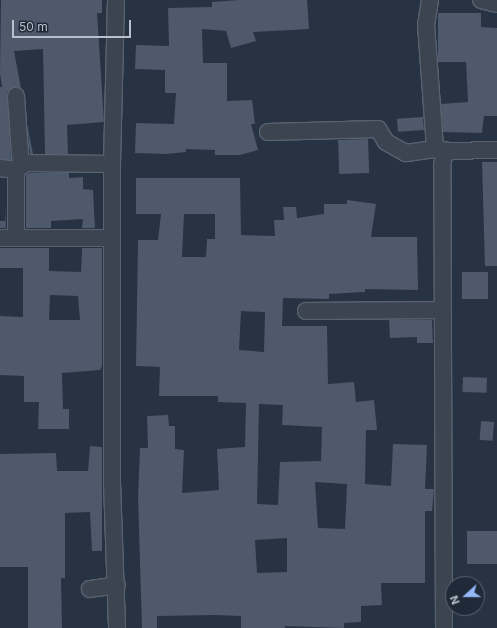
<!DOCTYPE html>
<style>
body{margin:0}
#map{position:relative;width:497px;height:628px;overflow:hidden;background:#273243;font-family:Inter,sans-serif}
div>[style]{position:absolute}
.building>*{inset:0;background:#4e596c;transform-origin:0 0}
.roads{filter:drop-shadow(1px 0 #5a6270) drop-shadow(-1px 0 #5a6270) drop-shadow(0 1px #5a6270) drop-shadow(0 -1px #5a6270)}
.minor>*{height:16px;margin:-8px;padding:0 8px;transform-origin:8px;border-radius:8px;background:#3c4452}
span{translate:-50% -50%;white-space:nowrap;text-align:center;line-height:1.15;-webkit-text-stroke:3px #202938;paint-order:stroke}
.north{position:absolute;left:445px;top:576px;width:40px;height:40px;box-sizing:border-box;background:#202938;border:1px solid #5d6573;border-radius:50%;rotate:249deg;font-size:11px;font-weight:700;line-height:16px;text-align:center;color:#b9c0cc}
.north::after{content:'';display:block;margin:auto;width:14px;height:18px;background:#93b7f7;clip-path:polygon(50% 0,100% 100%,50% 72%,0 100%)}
.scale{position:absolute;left:12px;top:20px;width:119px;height:18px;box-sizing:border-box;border:2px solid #b9c0cc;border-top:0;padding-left:5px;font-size:12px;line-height:14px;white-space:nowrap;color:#b9c0cc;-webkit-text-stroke:3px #202938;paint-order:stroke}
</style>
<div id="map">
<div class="building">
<i style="clip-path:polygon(1px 0,102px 0,102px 13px,97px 13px,104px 122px,67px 125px,68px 154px,45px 154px,43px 49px,14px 51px,21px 88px,15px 87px,7px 92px,11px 160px,0 159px,0 87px,2px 87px,0 73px)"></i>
<i style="clip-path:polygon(239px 0,307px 0,309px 29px,253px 32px,256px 41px,231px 48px,226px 31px,202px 29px,203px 63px,227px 63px,227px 101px,252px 100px,255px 124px,251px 124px,258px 150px,240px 155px,215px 155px,215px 150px,186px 149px,186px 152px,166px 154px,135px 153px,136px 123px,174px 124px,176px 93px,165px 93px,165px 70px,135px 69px,136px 45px,169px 46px,168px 8px,212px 7px,212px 2px)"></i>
<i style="clip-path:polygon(438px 13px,481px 13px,481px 27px,497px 28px,497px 116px,484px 116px,482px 133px,443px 132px,441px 104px,468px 102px,466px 62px,438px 62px)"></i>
<i style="left:423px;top:117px;width:13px;height:26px;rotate:86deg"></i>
<i style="clip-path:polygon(27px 124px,33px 154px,30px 154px)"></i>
<i style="left:368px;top:139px;width:34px;height:30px;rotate:88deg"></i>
<i style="clip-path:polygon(482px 162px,497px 162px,497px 266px,485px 266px)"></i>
<i style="clip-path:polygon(29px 173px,69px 173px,69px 178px,83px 177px,83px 189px,93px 190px,95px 228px,82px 228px,83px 219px,51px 221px,51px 228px,26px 228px,26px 175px)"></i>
<i style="clip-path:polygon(evenodd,136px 178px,240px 178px,241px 235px,275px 236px,274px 220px,284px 220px,283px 207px,296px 207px,297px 218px,324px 214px,324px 204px,347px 204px,347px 200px,376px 204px,371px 237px,417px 237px,418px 290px,365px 289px,365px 292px,329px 294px,329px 299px,283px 298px,282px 326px,327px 326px,328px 384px,354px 382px,356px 402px,374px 400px,377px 430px,366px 430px,365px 484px,391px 486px,393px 444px,427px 445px,425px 489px,434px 489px,432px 511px,425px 511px,425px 583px,381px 583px,382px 605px,361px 606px,361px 622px,344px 623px,344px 628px,285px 626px,285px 628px,241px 628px,241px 616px,215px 615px,157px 616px,157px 628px,142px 628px,138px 497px,140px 448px,148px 448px,147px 416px,168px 415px,169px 426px,175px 426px,175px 449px,184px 450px,182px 493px,219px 490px,217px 449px,245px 447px,246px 403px,218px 402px,218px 396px,159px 396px,160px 367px,136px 366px,138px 240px,158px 240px,161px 214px,136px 214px,136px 178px,184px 214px,215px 214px,215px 239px,207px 239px,206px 257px,182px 257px,184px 214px,136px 178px,241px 311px,265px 312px,264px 352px,239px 350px,241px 311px,136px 178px,259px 404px,283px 405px,282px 425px,322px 427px,321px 461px,280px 462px,278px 505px,257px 504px,259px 404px,136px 178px,315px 482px,347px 484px,345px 529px,318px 528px,315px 482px,136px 178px,287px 538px,287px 572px,257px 573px,255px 540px,287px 538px)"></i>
<i style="clip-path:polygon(5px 206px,6px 228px,0 228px,0 221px,5px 221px)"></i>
<i style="clip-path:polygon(evenodd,0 248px,49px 248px,49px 271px,81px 272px,82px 248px,102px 248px,102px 366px,100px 370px,62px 373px,63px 409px,69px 409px,69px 429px,38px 429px,39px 402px,24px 402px,24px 376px,0 375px,0 316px,23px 317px,23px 268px,0 268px,0 248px,50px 295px,78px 296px,80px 320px,49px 320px,50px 295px)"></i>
<i style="left:462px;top:272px;width:26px;height:27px"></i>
<i style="clip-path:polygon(389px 320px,432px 320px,433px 343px,417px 343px,417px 337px,390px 338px)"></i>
<i style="left:463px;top:377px;width:24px;height:15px;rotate:2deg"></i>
<i style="left:481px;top:421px;width:13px;height:19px;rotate:4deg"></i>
<i style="clip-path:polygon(90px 446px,102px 447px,102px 551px,92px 551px,90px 512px,65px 513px,65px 578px,61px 578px,62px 628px,28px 628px,28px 567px,0 567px,0 454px,56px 453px,57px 471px,88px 471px)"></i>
<i style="left:467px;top:531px;width:30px;height:33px"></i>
</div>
<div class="roads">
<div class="minor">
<i style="left:116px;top:0;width:164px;rotate:91.4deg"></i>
<i style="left:112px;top:164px;width:319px;rotate:90deg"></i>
<i style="left:112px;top:483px;width:145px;rotate:88deg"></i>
<i style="left:430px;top:0;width:25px;rotate:99deg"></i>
<i style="left:426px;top:25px;width:124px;rotate:85.8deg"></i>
<i style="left:481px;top:0;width:16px;rotate:14deg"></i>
<i style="left:16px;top:96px;width:71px;rotate:86deg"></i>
<i style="left:268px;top:132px;width:110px;rotate:-1.6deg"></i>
<i style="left:378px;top:129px;width:15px;rotate:58deg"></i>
<i style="left:386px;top:142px;width:23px;rotate:29deg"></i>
<i style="left:406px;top:153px;width:29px;rotate:-8deg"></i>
<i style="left:435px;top:149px;width:14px;rotate:8deg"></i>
<i style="left:0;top:168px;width:16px;rotate:7deg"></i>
<i style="left:16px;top:170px;width:12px;rotate:-35deg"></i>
<i style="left:26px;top:163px;width:86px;rotate:0.7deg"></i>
<i style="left:0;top:238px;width:112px"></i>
<i style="left:16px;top:238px;width:68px;rotate:-90deg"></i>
<i style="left:306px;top:311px;width:135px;rotate:-0.4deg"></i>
<i style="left:90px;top:589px;width:27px;rotate:-8deg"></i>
<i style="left:444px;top:628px;width:463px;rotate:-90.2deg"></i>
<i style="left:442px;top:165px;width:9px;rotate:-77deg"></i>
<i style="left:444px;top:156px;width:7px;rotate:-45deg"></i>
<i style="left:449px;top:151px;width:48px;rotate:-1.2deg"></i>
</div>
</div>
<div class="north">N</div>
<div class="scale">50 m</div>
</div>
